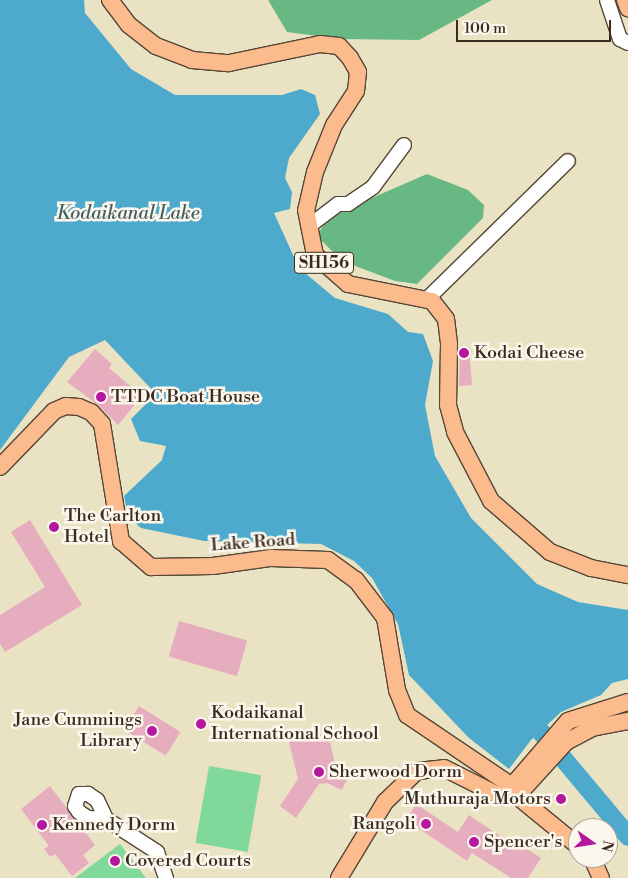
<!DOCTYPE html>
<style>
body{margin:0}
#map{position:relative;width:628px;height:878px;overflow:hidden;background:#eae3c3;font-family:"Libre Bodoni",serif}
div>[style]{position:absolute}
.green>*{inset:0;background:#81d89b;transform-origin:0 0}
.forest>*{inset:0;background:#68b883}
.water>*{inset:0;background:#4daacc}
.river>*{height:19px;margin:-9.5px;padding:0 9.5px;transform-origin:9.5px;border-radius:9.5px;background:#4daacc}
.building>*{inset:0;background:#e6adbe;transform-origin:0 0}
.roads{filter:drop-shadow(1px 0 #554637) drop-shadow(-1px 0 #554637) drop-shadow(0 1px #554637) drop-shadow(0 -1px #554637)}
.minor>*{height:14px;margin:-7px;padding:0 7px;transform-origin:7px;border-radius:7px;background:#fff}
.major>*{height:16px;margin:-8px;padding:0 8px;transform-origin:8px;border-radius:8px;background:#fbbb8c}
.dots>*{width:14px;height:14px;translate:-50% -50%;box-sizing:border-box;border:2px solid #fbf7ec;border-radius:50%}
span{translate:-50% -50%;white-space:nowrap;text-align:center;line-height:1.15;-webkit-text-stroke:5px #fbf7ec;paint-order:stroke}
.shield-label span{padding:1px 4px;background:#fbf7ec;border:1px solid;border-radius:4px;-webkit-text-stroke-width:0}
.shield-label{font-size:16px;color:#3b2a1e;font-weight:700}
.poi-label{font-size:18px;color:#3b2a1e}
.left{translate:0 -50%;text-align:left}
.right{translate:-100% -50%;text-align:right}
.street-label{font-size:18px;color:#3b2a1e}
.water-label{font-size:19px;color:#425d64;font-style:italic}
.north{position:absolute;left:568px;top:818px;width:50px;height:50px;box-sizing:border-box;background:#fbf7ec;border:1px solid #aea59a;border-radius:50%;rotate:103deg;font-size:14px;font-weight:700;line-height:20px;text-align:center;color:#3b2a1e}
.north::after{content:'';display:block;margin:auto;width:18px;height:22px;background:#b5179e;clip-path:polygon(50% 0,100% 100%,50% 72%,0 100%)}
.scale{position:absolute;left:456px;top:20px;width:155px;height:22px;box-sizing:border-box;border:2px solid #3b2a1e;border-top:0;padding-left:6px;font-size:15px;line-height:18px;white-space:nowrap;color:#3b2a1e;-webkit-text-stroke:4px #fbf7ec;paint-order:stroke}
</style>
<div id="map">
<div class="green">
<i style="left:209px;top:766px;width:53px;height:78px;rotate:10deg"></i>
<i style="clip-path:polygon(120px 844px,146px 878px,75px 878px)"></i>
</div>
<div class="forest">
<i style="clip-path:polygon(268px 0,492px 0,419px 40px,340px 39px,287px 32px)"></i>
<i style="clip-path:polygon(427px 174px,468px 190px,484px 205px,483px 218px,417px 284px,395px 281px,342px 261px,317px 236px,328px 217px)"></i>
</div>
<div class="water">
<i style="clip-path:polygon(0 0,84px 0,85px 13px,131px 69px,175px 95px,282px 95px,301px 89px,315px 95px,320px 114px,289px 158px,285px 178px,292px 192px,290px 209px,274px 213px,299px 268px,335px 298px,388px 314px,408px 332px,423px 334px,433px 361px,425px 405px,435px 456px,471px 518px,537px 584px,578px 602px,628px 610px,628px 679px,612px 683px,601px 695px,561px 712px,531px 740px,509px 769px,469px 738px,409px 675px,398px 624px,372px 578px,354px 561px,321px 544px,204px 541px,141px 528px,128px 517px,124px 496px,162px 460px,166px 446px,140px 441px,131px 419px,156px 394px,105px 340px,69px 357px,0 450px)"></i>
</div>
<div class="river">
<i style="left:525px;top:713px;width:160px;rotate:50.1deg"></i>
</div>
<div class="building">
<i style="clip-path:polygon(469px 347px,472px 385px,459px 386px,460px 348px)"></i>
<i style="clip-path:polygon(95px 349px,112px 364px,109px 368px,142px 396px,118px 425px,98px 405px,67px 382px)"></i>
<i style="clip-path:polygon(30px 520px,82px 605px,5px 652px,0 644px,0 615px,45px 587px,11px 532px)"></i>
<i style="left:179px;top:621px;width:71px;height:37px;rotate:16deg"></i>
<i style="left:139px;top:706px;width:49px;height:28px;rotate:32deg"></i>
<i style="clip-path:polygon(328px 733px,336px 768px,349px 775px,342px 790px,327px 783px,319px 784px,296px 818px,280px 806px,298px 779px,289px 742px)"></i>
<i style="clip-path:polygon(50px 786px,95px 845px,83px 855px,89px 863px,72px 876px,55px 854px,50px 857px,44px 849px,49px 846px,21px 809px)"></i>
<i style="clip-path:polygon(416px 804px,458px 832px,469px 815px,522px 851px,524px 847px,541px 858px,528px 878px,511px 878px,472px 853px,467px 861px,406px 820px)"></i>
</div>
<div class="roads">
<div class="minor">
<i style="left:607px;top:0;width:41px;rotate:71.6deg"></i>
<i style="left:620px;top:39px;width:9px;rotate:27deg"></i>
<i style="left:309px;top:226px;width:36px;rotate:-37deg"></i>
<i style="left:338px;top:204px;width:10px"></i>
<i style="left:348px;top:204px;width:30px;rotate:-34deg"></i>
<i style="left:373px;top:187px;width:52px;rotate:-53.6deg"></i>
<i style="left:427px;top:299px;width:197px;rotate:-44.4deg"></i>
<i style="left:106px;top:819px;width:21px;rotate:-115deg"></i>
<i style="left:97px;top:800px;width:11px;rotate:-146deg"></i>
<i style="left:88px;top:794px;width:9px;rotate:180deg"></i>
<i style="left:79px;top:794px;width:13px;rotate:108deg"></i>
<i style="left:75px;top:806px;width:7px;rotate:56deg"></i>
<i style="left:79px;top:812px;width:11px;rotate:34deg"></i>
<i style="left:88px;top:818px;width:18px;rotate:3deg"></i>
<i style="left:106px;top:819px;width:61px;rotate:32.9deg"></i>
<i style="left:157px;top:852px;width:28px;rotate:71deg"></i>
</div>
<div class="major">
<i style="left:110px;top:0;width:31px;rotate:53deg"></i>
<i style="left:129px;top:25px;width:34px;rotate:38deg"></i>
<i style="left:156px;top:46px;width:39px;rotate:21deg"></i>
<i style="left:192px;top:60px;width:37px;rotate:5deg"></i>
<i style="left:229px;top:63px;width:93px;rotate:-11.8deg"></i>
<i style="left:320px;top:44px;width:19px;rotate:6deg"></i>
<i style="left:339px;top:46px;width:16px;rotate:47deg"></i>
<i style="left:350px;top:58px;width:16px;rotate:60deg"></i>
<i style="left:358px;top:72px;width:19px;rotate:96deg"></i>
<i style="left:356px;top:91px;width:40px;rotate:122.9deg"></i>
<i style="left:334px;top:125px;width:51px;rotate:112deg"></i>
<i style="left:315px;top:172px;width:39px;rotate:103deg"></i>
<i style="left:306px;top:210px;width:46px;rotate:78.7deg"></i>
<i style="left:315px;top:255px;width:44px;rotate:41.3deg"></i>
<i style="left:348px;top:284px;width:86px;rotate:11.4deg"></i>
<i style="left:432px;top:301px;width:23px;rotate:52deg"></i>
<i style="left:446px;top:319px;width:25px;rotate:83deg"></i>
<i style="left:449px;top:344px;width:61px;rotate:90.9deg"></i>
<i style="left:448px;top:405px;width:28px;rotate:75deg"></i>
<i style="left:455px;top:432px;width:78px;rotate:62.4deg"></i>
<i style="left:491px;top:501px;width:78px;rotate:40.8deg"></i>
<i style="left:550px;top:552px;width:44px;rotate:21.3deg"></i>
<i style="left:591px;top:568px;width:38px;rotate:11deg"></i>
<i style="left:625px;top:0;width:9px;rotate:69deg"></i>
<i style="left:0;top:467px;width:78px;rotate:-46deg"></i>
<i style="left:54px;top:411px;width:13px;rotate:-23deg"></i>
<i style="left:66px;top:406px;width:13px;rotate:4deg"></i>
<i style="left:79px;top:407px;width:13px;rotate:23deg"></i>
<i style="left:91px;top:412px;width:16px;rotate:47deg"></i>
<i style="left:102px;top:424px;width:119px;rotate:80.8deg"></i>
<i style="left:121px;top:541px;width:40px;rotate:41deg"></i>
<i style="left:151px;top:567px;width:62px;rotate:-0.9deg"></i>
<i style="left:213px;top:566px;width:59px;rotate:-7.9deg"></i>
<i style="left:271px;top:558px;width:57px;rotate:2deg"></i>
<i style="left:328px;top:560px;width:34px;rotate:36deg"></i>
<i style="left:356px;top:580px;width:48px;rotate:52.7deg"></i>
<i style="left:385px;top:618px;width:73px;rotate:80.5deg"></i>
<i style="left:397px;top:690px;width:27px;rotate:68deg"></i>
<i style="left:407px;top:715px;width:127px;rotate:34.1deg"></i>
<i style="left:512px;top:786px;width:11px;rotate:63deg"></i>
<i style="left:517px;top:796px;width:79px;rotate:39.3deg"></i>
<i style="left:505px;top:794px;width:96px;rotate:-49.2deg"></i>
<i style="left:568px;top:721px;width:63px;rotate:-17.6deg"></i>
<i style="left:517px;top:796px;width:73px;rotate:-47.8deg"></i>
<i style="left:566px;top:742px;width:30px;rotate:-28deg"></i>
<i style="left:592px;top:728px;width:37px;rotate:-11deg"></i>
<i style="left:592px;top:858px;width:22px;rotate:66deg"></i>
<i style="left:339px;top:878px;width:89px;rotate:-58.8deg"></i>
<i style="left:385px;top:802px;width:45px;rotate:-44.1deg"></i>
<i style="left:417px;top:771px;width:27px;rotate:-6deg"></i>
<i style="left:444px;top:768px;width:65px;rotate:26.6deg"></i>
<i style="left:502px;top:797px;width:15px;rotate:-4deg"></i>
</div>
</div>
<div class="dots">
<i style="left:464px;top:353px;background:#b5179e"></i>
<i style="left:101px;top:397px;background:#b5179e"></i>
<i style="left:54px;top:527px;background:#b5179e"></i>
<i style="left:201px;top:724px;background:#b5179e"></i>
<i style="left:152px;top:731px;background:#b5179e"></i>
<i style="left:319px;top:772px;background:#b5179e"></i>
<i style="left:561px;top:799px;background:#b5179e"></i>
<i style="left:426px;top:824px;background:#b5179e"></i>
<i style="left:42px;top:825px;background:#b5179e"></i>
<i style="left:474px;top:842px;background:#b5179e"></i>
<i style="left:115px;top:861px;background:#b5179e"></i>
</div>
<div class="shield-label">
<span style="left:324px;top:263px">SH156</span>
</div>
<div class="poi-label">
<span class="left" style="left:474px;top:353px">Kodai Cheese</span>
<span class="left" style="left:111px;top:397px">TTDC Boat House</span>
<span class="left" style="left:64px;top:527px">The Carlton<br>Hotel</span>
<span class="left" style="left:211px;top:724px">Kodaikanal<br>International School</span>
<span class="right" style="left:142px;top:731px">Jane Cummings<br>Library</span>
<span class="left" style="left:329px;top:772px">Sherwood Dorm</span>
<span class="right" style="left:551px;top:799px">Muthuraja Motors</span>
<span class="right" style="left:416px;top:824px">Rangoli</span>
<span class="left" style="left:52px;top:825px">Kennedy Dorm</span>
<span class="left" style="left:484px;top:842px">Spencer's</span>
<span class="left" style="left:125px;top:861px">Covered Courts</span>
</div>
<div class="street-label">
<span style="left:253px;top:543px;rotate:-4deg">Lake Road</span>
</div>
<div class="water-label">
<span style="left:128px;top:214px">Kodaikanal Lake</span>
</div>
<div class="north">N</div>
<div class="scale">100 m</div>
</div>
